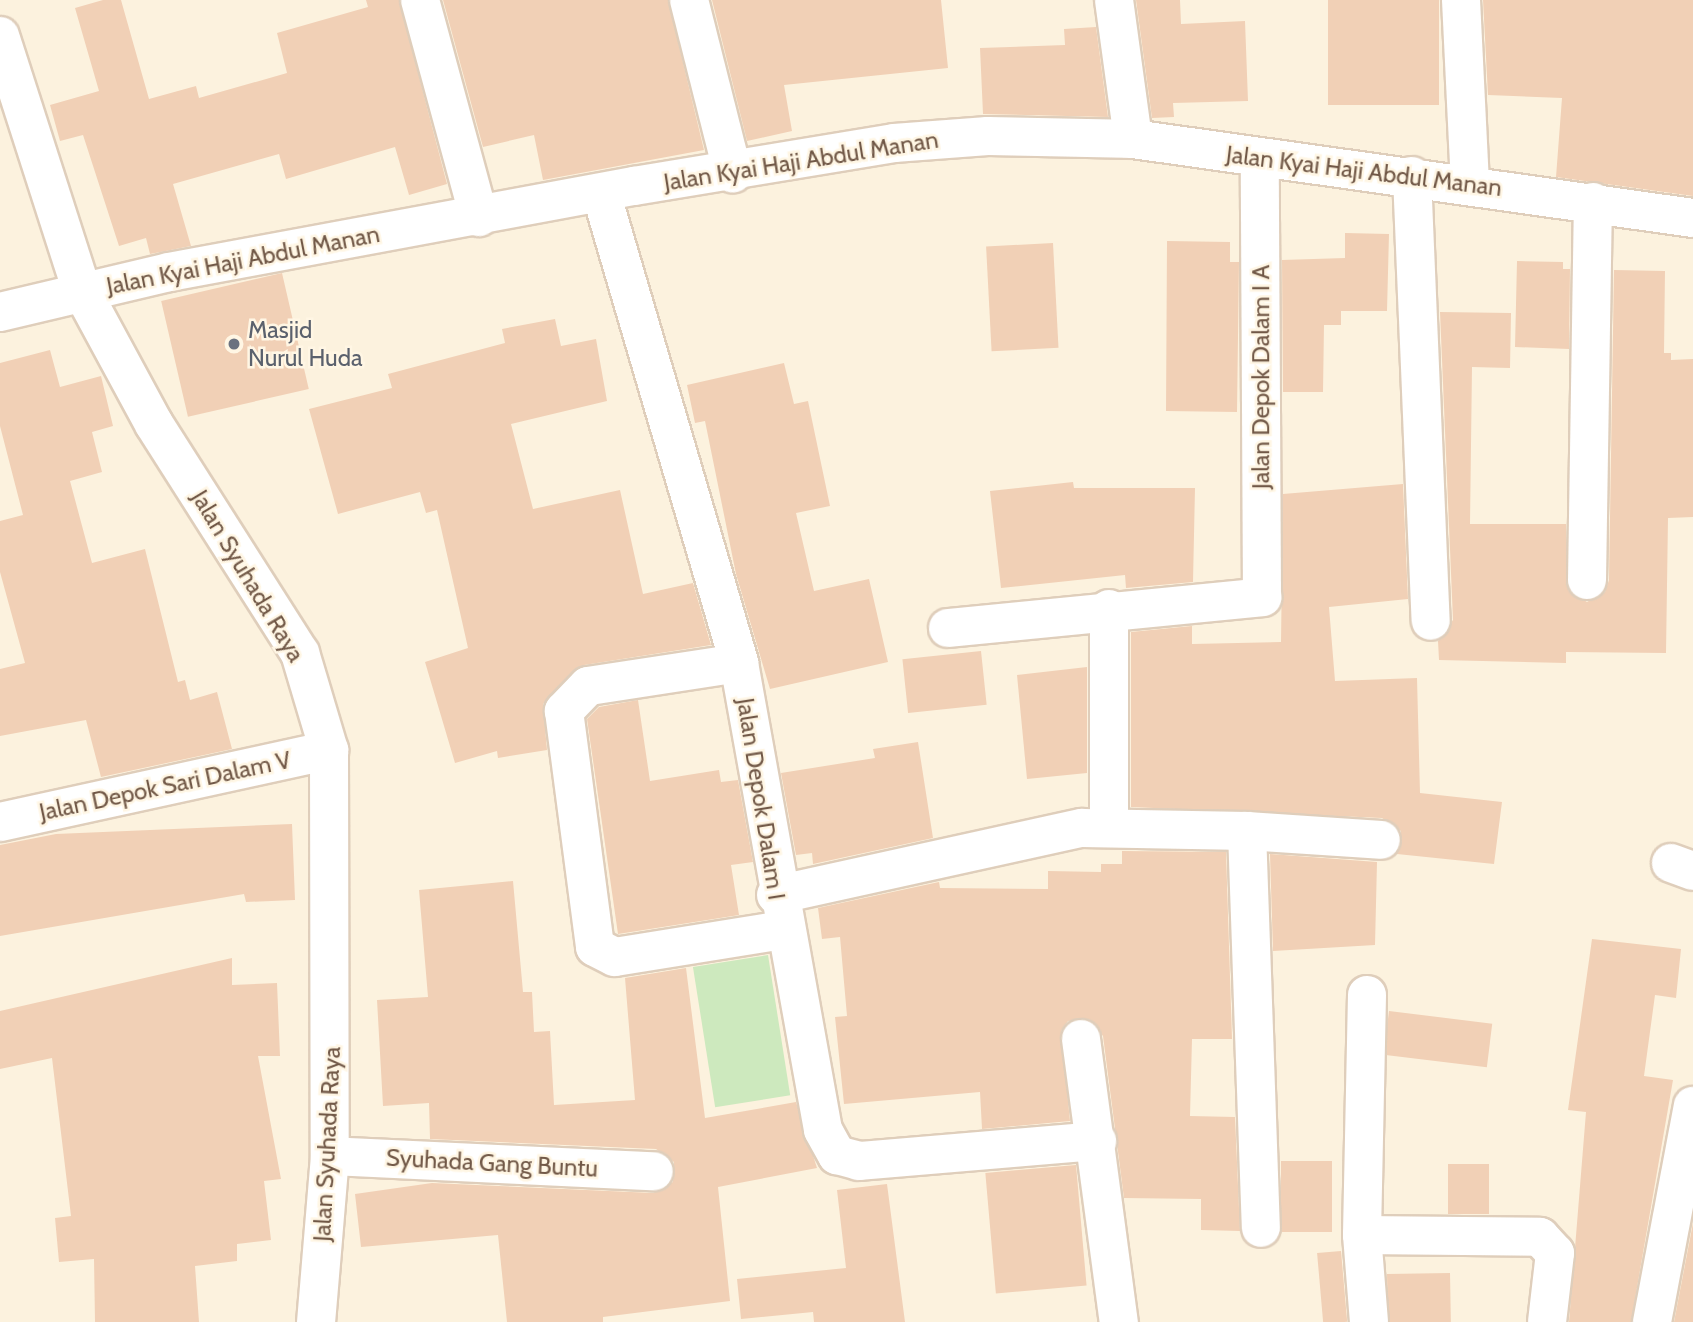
<!DOCTYPE html>
<style>
body{margin:0}
#map{position:relative;width:1693px;height:1322px;overflow:hidden;background:#fcf2de;font-family:Cabin,sans-serif}
div>[style]{position:absolute}
.green>*{inset:0;background:#cde9be;transform-origin:0 0}
.building>*{inset:0;background:#f1d0b6;transform-origin:0 0}
.roads{filter:drop-shadow(2px 0 #dfcebb) drop-shadow(-2px 0 #dfcebb) drop-shadow(0 2px #dfcebb) drop-shadow(0 -2px #dfcebb)}
.minor>*{height:38px;margin:-19px;padding:0 19px;transform-origin:19px;border-radius:19px;background:#fff}
.dots>*{width:19px;height:19px;translate:-50% -50%;box-sizing:border-box;border:4px solid #fff6e4;border-radius:50%}
span{translate:-50% -50%;white-space:nowrap;text-align:center;line-height:1.15;-webkit-text-stroke:5px #fff6e4;paint-order:stroke}
.street-label{font-size:24px;color:#715847}
.worship-label{font-size:24px;color:#5b616d}
.left{translate:0 -50%;text-align:left}
</style>
<div id="map">
<div class="green">
<i style="left:768px;top:955px;width:142px;height:76px;rotate:81deg"></i>
</div>
<div class="building">
<i style="clip-path:polygon(103px 0,121px 0,149px 99px,196px 86px,199px 98px,287px 73px,277px 33px,368px 7px,366px 0,399px 0,447px 184px,409px 195px,395px 147px,286px 179px,279px 154px,173px 184px,191px 246px,150px 254px,146px 238px,119px 246px,83px 135px,60px 141px,50px 105px,99px 91px,75px 8px)"></i>
<i style="clip-path:polygon(443px 0,668px 0,704px 150px,543px 180px,534px 135px,483px 147px)"></i>
<i style="clip-path:polygon(712px 0,941px 0,948px 68px,784px 85px,792px 131px,747px 141px)"></i>
<i style="clip-path:polygon(1136px 0,1180px 0,1181px 24px,1245px 21px,1248px 101px,1173px 103px,1174px 117px,1152px 118px)"></i>
<i style="left:1328px;top:0;width:111px;height:105px"></i>
<i style="clip-path:polygon(1483px 0,1693px 0,1693px 196px,1556px 177px,1562px 98px,1488px 95px)"></i>
<i style="clip-path:polygon(1096px 27px,1108px 117px,983px 114px,980px 48px,1065px 45px,1064px 29px)"></i>
<i style="clip-path:polygon(1345px 233px,1389px 234px,1387px 311px,1341px 311px,1341px 325px,1324px 325px,1323px 392px,1283px 392px,1282px 260px,1345px 258px)"></i>
<i style="clip-path:polygon(1167px 241px,1230px 242px,1230px 262px,1239px 262px,1237px 412px,1166px 411px)"></i>
<i style="left:1053px;top:243px;width:105px;height:67px;rotate:87deg"></i>
<i style="clip-path:polygon(1517px 261px,1563px 262px,1563px 269px,1570px 269px,1569px 349px,1515px 347px)"></i>
<i style="clip-path:polygon(1614px 270px,1665px 271px,1664px 353px,1671px 353px,1671px 360px,1693px 359px,1693px 517px,1668px 518px,1666px 653px,1566px 652px,1566px 663px,1439px 660px,1438px 641px,1453px 620px,1440px 312px,1511px 313px,1510px 368px,1472px 367px,1470px 524px,1566px 524px,1568px 590px,1587px 602px,1605px 592px,1609px 580px)"></i>
<i style="left:282px;top:273px;width:119px;height:124px;rotate:77deg"></i>
<i style="clip-path:polygon(555px 319px,561px 346px,596px 339px,607px 401px,511px 424px,533px 509px,620px 490px,643px 594px,693px 583px,711px 645px,584px 665px,543px 704px,547px 750px,498px 758px,497px 751px,455px 763px,425px 662px,468px 648px,437px 510px,426px 513px,420px 492px,338px 514px,309px 409px,392px 388px,388px 374px,505px 343px,502px 329px)"></i>
<i style="clip-path:polygon(50px 350px,60px 387px,101px 376px,113px 426px,92px 432px,102px 472px,70px 481px,92px 563px,145px 549px,178px 682px,185px 680px,190px 700px,217px 692px,232px 749px,101px 777px,86px 720px,0 736px,0 669px,25px 663px,0 572px,0 521px,23px 515px,0 426px,0 363px)"></i>
<i style="clip-path:polygon(784px 363px,794px 404px,808px 401px,830px 506px,796px 513px,814px 591px,869px 579px,888px 662px,770px 689px,736px 574px,705px 421px,695px 423px,687px 385px)"></i>
<i style="clip-path:polygon(1073px 482px,1074px 488px,1195px 488px,1193px 582px,1126px 588px,1125px 575px,1001px 588px,990px 491px)"></i>
<i style="clip-path:polygon(1403px 484px,1408px 599px,1329px 607px,1335px 681px,1417px 678px,1420px 793px,1502px 802px,1494px 864px,1397px 854px,1401px 831px,1382px 818px,1131px 807px,1131px 632px,1192px 626px,1192px 644px,1281px 642px,1283px 494px)"></i>
<i style="left:981px;top:651px;width:54px;height:79px;rotate:84deg"></i>
<i style="clip-path:polygon(1087px 667px,1087px 773px,1027px 779px,1017px 675px)"></i>
<i style="clip-path:polygon(638px 700px,650px 781px,719px 770px,721px 782px,738px 780px,753px 862px,731px 865px,739px 915px,618px 934px,587px 719px,599px 707px)"></i>
<i style="clip-path:polygon(918px 742px,933px 838px,813px 864px,812px 853px,796px 855px,781px 773px,875px 758px,873px 749px)"></i>
<i style="clip-path:polygon(292px 824px,295px 900px,246px 902px,244px 894px,0 936px,0 845px,56px 834px)"></i>
<i style="clip-path:polygon(1122px 851px,1226px 852px,1232px 1039px,1192px 1039px,1190px 1116px,1235px 1117px,1240px 1231px,1201px 1230px,1201px 1199px,1124px 1198px,1103px 1036px,1089px 1019px,1068px 1021px,1061px 1031px,1070px 1121px,982px 1129px,980px 1092px,844px 1104px,835px 1017px,847px 1016px,840px 937px,822px 939px,818px 908px,939px 882px,940px 888px,1048px 889px,1048px 871px,1101px 872px,1101px 864px,1122px 864px)"></i>
<i style="clip-path:polygon(1270px 854px,1377px 862px,1375px 945px,1273px 951px)"></i>
<i style="clip-path:polygon(513px 881px,523px 992px,532px 992px,534px 1032px,550px 1031px,554px 1105px,635px 1100px,625px 978px,686px 968px,705px 1118px,796px 1102px,817px 1168px,718px 1187px,730px 1301px,603px 1317px,603px 1322px,507px 1322px,498px 1235px,361px 1247px,355px 1194px,432px 1183px,653px 1193px,673px 1182px,674px 1162px,656px 1149px,430px 1139px,429px 1103px,383px 1106px,377px 1000px,428px 997px,419px 890px)"></i>
<i style="clip-path:polygon(1592px 939px,1681px 949px,1676px 998px,1655px 995px,1644px 1076px,1673px 1080px,1631px 1322px,1569px 1322px,1586px 1112px,1568px 1110px)"></i>
<i style="clip-path:polygon(232px 958px,232px 985px,277px 983px,280px 1056px,258px 1056px,281px 1179px,264px 1181px,271px 1240px,237px 1244px,237px 1261px,195px 1266px,199px 1322px,95px 1322px,94px 1259px,59px 1262px,55px 1218px,71px 1216px,52px 1058px,0 1069px,0 1011px)"></i>
<i style="left:1389px;top:1011px;width:104px;height:44px;rotate:7deg"></i>
<i style="left:1281px;top:1161px;width:51px;height:71px"></i>
<i style="left:1448px;top:1164px;width:41px;height:50px"></i>
<i style="left:1076px;top:1165px;width:121px;height:91px;rotate:85deg"></i>
<i style="clip-path:polygon(887px 1184px,905px 1322px,814px 1322px,813px 1312px,741px 1319px,737px 1279px,846px 1268px,837px 1190px)"></i>
<i style="clip-path:polygon(1693px 1223px,1693px 1322px,1674px 1322px)"></i>
<i style="left:1341px;top:1251px;width:71px;height:24px;rotate:85deg"></i>
<i style="left:1450px;top:1273px;width:49px;height:63px;rotate:89deg"></i>
</div>
<div class="roads">
<div class="minor">
<i style="left:420px;top:0;width:225px;rotate:74.8deg"></i>
<i style="left:689px;top:0;width:179px;rotate:75.8deg"></i>
<i style="left:1114px;top:0;width:140px;rotate:82.2deg"></i>
<i style="left:1461px;top:0;width:183px;rotate:87.2deg"></i>
<i style="left:0;top:36px;width:268px;rotate:72.2deg"></i>
<i style="left:82px;top:291px;width:151px;rotate:61.6deg"></i>
<i style="left:154px;top:424px;width:272px;rotate:57.5deg"></i>
<i style="left:300px;top:653px;width:101px;rotate:73.4deg"></i>
<i style="left:329px;top:750px;width:406px;rotate:89.9deg"></i>
<i style="left:330px;top:1156px;width:167px;rotate:94.8deg"></i>
<i style="left:1412px;top:176px;width:445px;rotate:87.6deg"></i>
<i style="left:601px;top:193px;width:490px;rotate:73.6deg"></i>
<i style="left:739px;top:663px;width:474px;rotate:79.8deg"></i>
<i style="left:823px;top:1130px;width:29px;rotate:61deg"></i>
<i style="left:837px;top:1155px;width:23px;rotate:15deg"></i>
<i style="left:859px;top:1161px;width:239px;rotate:-4.8deg"></i>
<i style="left:0;top:312px;width:174px;rotate:-13.3deg"></i>
<i style="left:169px;top:272px;width:473px;rotate:-10.5deg"></i>
<i style="left:634px;top:186px;width:264px;rotate:-9.4deg"></i>
<i style="left:894px;top:143px;width:94px;rotate:-4.3deg"></i>
<i style="left:988px;top:136px;width:145px;rotate:1.2deg"></i>
<i style="left:1133px;top:139px;width:566px;rotate:8.03deg"></i>
<i style="left:1587px;top:580px;width:378px;rotate:-89.1deg"></i>
<i style="left:1109px;top:609px;width:219px;rotate:90deg"></i>
<i style="left:948px;top:628px;width:316px;rotate:-5.6deg"></i>
<i style="left:1262px;top:597px;width:439px;rotate:-90.3deg"></i>
<i style="left:739px;top:663px;width:153px;rotate:171.3deg"></i>
<i style="left:588px;top:686px;width:35px;rotate:134deg"></i>
<i style="left:564px;top:711px;width:238px;rotate:82.5deg"></i>
<i style="left:595px;top:947px;width:22px;rotate:27deg"></i>
<i style="left:615px;top:957px;width:170px;rotate:-9.1deg"></i>
<i style="left:0;top:822px;width:337px;rotate:-12.3deg"></i>
<i style="left:1247px;top:831px;width:134px;rotate:3.8deg"></i>
<i style="left:1671px;top:863px;width:23px;rotate:20deg"></i>
<i style="left:776px;top:895px;width:313px;rotate:-12.4deg"></i>
<i style="left:1082px;top:828px;width:165px;rotate:1deg"></i>
<i style="left:1247px;top:831px;width:397px;rotate:88deg"></i>
<i style="left:1367px;top:995px;width:240px;rotate:91.2deg"></i>
<i style="left:1362px;top:1235px;width:87px;rotate:85.4deg"></i>
<i style="left:1081px;top:1039px;width:286px;rotate:82.4deg"></i>
<i style="left:330px;top:1156px;width:324px;rotate:2.7deg"></i>
<i style="left:1362px;top:1235px;width:178px;rotate:0.6deg"></i>
<i style="left:1540px;top:1237px;width:22px;rotate:47deg"></i>
<i style="left:1555px;top:1253px;width:69px;rotate:96.6deg"></i>
<i style="left:1652px;top:1322px;width:220px;rotate:-79.3deg"></i>
</div>
</div>
<div class="dots">
<i style="left:234px;top:344px;background:#6b7280"></i>
</div>
<div class="street-label">
<span style="left:801px;top:161px;rotate:-9deg">Jalan Kyai Haji Abdul Manan</span>
<span style="left:1364px;top:171px;rotate:7deg">Jalan Kyai Haji Abdul Manan</span>
<span style="left:243px;top:260px;rotate:-11deg">Jalan Kyai Haji Abdul Manan</span>
<span style="left:1261px;top:377px;rotate:-90deg">Jalan Depok Dalam I A</span>
<span style="left:248px;top:576px;rotate:59deg">Jalan Syuhada Raya</span>
<span style="left:165px;top:786px;rotate:-12deg">Jalan Depok Sari Dalam V</span>
<span style="left:761px;top:799px;rotate:81deg">Jalan Depok Dalam I</span>
<span style="left:327px;top:1144px;rotate:-87deg">Jalan Syuhada Raya</span>
<span style="left:492px;top:1163px;rotate:3deg">Syuhada Gang Buntu</span>
</div>
<div class="worship-label">
<span class="left" style="left:248px;top:344px">Masjid<br>Nurul Huda</span>
</div>
</div>
